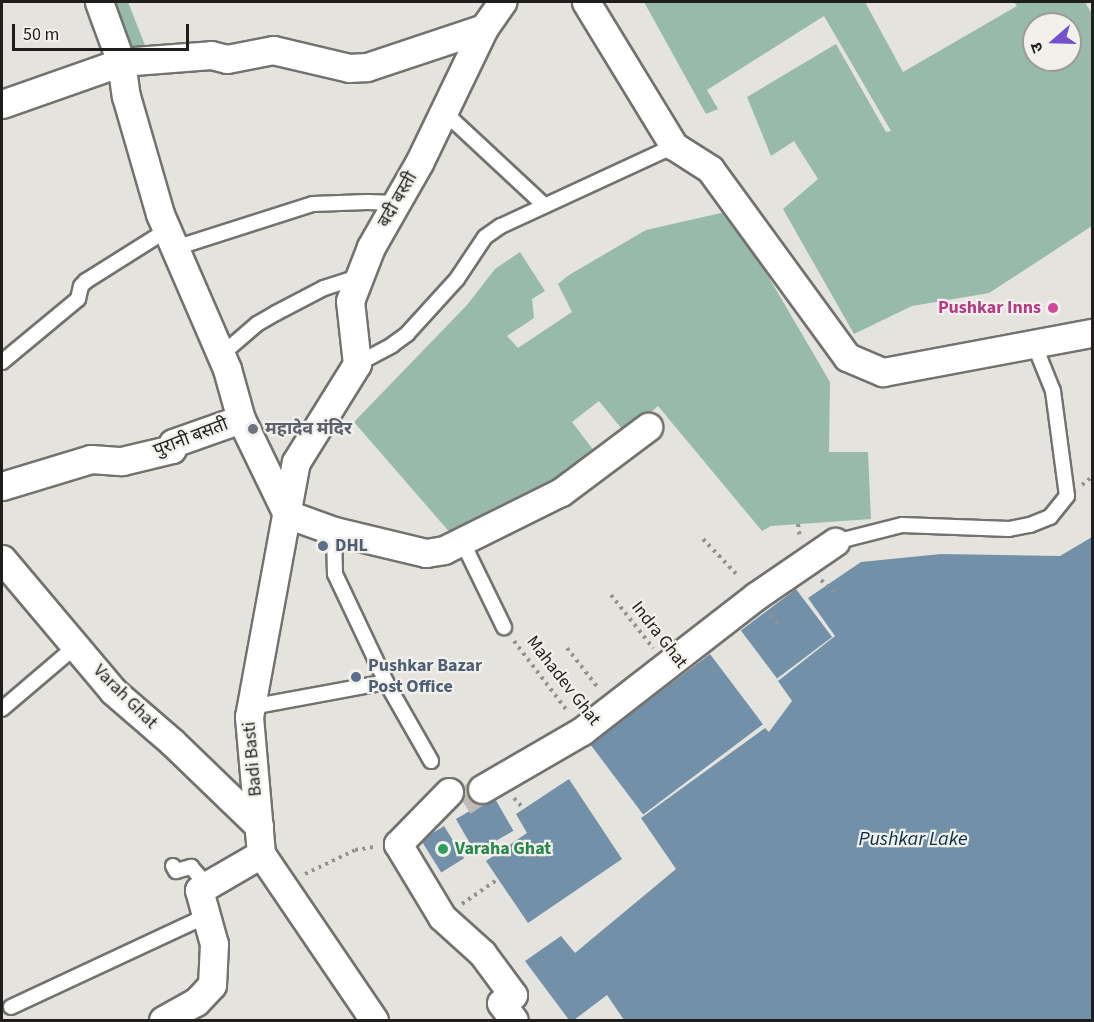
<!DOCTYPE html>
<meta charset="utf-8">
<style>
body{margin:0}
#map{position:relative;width:1094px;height:1022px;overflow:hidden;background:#e4e3de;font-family:"Source Sans 3","Noto Sans Devanagari",sans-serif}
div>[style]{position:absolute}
.green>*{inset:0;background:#98baaa}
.water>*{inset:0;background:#7291a9;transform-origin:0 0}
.street-tunnel>*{height:27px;margin-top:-13.5px;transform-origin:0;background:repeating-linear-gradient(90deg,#bdbcb7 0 27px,transparent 0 41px)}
.path>*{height:4px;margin-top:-2px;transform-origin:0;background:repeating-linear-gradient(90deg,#93928e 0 3px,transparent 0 7.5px)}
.roads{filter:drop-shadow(2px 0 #73726e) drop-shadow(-2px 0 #73726e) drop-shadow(0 2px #73726e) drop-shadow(0 -2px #73726e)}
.lane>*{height:14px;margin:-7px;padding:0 7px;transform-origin:7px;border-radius:7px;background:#fff}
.street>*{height:27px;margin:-13.5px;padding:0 13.5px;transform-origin:13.5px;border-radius:13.5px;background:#fff}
.dots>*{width:16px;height:16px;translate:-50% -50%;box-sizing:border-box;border:3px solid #f1f0eb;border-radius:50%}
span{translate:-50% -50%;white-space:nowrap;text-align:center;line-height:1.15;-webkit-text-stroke:4.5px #f1f0eb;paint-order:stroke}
.street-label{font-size:18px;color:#1f1e1d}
.hotel-label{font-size:18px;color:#b23c85;font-weight:700}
.right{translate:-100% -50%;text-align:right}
.worship-label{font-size:18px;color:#5b616d;font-weight:700}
.left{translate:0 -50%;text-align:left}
.service-label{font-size:18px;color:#4e5e75;font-weight:700}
.leisure-label{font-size:18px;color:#27864d;font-weight:700}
.water-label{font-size:20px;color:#062f49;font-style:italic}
.frame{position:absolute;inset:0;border:3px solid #1f1e1d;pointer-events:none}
.north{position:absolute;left:1022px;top:12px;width:60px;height:60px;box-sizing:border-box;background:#f1f0eb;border:2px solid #9d9c99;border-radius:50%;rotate:250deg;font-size:16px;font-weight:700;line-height:24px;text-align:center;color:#1f1e1d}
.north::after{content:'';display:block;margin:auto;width:21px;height:27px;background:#7251ca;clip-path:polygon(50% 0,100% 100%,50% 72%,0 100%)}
.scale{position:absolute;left:12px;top:24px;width:177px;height:27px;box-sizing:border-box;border:3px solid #1f1e1d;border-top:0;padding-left:8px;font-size:18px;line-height:21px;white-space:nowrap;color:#1f1e1d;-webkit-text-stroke:4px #f1f0eb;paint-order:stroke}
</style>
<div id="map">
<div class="green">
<i style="clip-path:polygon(100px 2px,128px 2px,150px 58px,120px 55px)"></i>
<i style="clip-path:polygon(evenodd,644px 2px,865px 2px,903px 72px,1017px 6px,1014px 2px,1085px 2px,1092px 14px,1092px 226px,989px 293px,912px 306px,854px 334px,783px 209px,818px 179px,794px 141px,771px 156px,747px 97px,836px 44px,886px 132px,891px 131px,824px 16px,707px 90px,718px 109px,706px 114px,644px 2px,1034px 24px,1070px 24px,1070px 60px,1034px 60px,1034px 24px)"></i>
<i style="clip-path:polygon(730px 211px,830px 382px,829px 452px,868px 452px,871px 519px,771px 526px,762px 531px,658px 406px,626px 434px,599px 401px,572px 422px,598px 456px,563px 480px,452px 535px,354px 422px,467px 305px,495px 269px,520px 252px,545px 291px,532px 299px,534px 318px,507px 336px,518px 348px,572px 312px,558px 284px,569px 275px,646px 230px)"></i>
</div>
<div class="water">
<i style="clip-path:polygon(1092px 537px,1092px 1020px,624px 1020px,607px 995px,574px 1020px,569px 1020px,525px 961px,561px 936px,575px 953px,676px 869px,641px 818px,765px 728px,769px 732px,792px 701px,778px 681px,835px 636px,808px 598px,861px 562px,941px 554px,1060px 556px)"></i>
<i style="left:796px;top:589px;width:60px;height:69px;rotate:53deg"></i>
<i style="left:710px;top:654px;width:88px;height:150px;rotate:53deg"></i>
<i style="clip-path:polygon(569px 779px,622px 859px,528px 923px,486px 861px,527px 833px,516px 814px)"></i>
<i style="left:494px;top:797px;width:39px;height:44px;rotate:60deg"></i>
<i style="left:444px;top:826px;width:38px;height:27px;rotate:58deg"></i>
</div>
<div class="street-tunnel">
<i style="left:463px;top:802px;width:23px;rotate:-34deg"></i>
</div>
<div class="path">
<i style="left:1082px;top:485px;width:13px;rotate:-39deg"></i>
<i style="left:798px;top:524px;width:14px;rotate:82deg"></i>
<i style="left:703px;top:539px;width:52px;rotate:46.5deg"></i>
<i style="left:821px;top:580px;width:18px;rotate:43deg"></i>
<i style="left:611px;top:595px;width:68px;rotate:51.6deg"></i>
<i style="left:771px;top:615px;width:14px;rotate:51deg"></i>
<i style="left:514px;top:641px;width:89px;rotate:52.7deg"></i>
<i style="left:567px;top:648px;width:52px;rotate:52deg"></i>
<i style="left:514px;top:798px;width:15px;rotate:48deg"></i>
<i style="left:305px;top:874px;width:55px;rotate:-25.6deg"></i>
<i style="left:355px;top:850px;width:20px;rotate:-9deg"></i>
<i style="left:462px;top:904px;width:44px;rotate:-34.8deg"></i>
</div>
<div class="roads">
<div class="lane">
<i style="left:444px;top:112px;width:137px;rotate:42.9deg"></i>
<i style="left:175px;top:248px;width:145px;rotate:-17.7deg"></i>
<i style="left:313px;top:204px;width:54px;rotate:-2.1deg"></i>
<i style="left:367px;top:202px;width:29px;rotate:2deg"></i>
<i style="left:221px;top:355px;width:48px;rotate:-40.7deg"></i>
<i style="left:257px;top:324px;width:22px;rotate:-30deg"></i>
<i style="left:276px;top:313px;width:54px;rotate:-27.5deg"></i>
<i style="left:324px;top:288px;width:36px;rotate:-18deg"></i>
<i style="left:2px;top:362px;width:99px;rotate:-39.7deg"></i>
<i style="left:78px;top:299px;width:13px;rotate:-77deg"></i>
<i style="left:81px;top:286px;width:7px;rotate:-45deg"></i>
<i style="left:86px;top:281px;width:96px;rotate:-32.2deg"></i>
<i style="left:357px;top:364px;width:40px;rotate:-28deg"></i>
<i style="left:392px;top:345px;width:19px;rotate:-36deg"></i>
<i style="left:407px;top:334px;width:74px;rotate:-47.7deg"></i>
<i style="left:457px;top:279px;width:50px;rotate:-56.3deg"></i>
<i style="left:485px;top:237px;width:19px;rotate:-35deg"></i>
<i style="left:501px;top:226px;width:191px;rotate:-24.8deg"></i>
<i style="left:334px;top:531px;width:43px;rotate:88.7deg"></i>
<i style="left:335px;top:574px;width:119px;rotate:64.7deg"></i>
<i style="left:386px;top:682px;width:91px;rotate:60.3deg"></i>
<i style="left:462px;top:541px;width:96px;rotate:64deg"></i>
<i style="left:835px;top:542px;width:69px;rotate:-14.2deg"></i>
<i style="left:902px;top:525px;width:107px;rotate:2.1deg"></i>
<i style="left:1009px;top:529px;width:21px;rotate:-11deg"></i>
<i style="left:1030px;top:525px;width:22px;rotate:-22deg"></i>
<i style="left:1050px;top:517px;width:27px;rotate:-51deg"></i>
<i style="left:1067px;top:496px;width:106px;rotate:-97.6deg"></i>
<i style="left:1053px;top:391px;width:51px;rotate:-112deg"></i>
<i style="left:251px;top:707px;width:137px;rotate:-10.5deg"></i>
<i style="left:2px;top:709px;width:97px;rotate:-40.4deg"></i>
<i style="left:173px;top:866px;width:6px;rotate:59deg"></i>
<i style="left:176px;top:871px;width:16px;rotate:-15deg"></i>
<i style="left:191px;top:867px;width:24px;rotate:48deg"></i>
<i style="left:11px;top:1007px;width:215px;rotate:-25deg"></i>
</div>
<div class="street">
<i style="left:99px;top:2px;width:64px;rotate:69.9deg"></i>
<i style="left:121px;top:62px;width:34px;rotate:82deg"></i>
<i style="left:126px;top:96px;width:123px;rotate:73.9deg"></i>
<i style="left:160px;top:214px;width:169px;rotate:66.6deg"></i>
<i style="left:227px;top:369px;width:52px;rotate:74.4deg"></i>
<i style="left:241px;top:419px;width:106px;rotate:64.2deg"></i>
<i style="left:287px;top:514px;width:50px;rotate:19.9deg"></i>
<i style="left:334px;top:531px;width:95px;rotate:13.4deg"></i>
<i style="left:426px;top:553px;width:18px;rotate:-9deg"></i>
<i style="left:444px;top:550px;width:131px;rotate:-26.4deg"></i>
<i style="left:561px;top:492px;width:109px;rotate:-36.8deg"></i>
<i style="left:586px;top:2px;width:169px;rotate:58.6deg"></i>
<i style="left:674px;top:146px;width:43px;rotate:32.6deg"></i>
<i style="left:710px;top:169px;width:233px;rotate:53.9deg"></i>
<i style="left:847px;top:357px;width:39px;rotate:23deg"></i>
<i style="left:883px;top:372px;width:213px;rotate:-10.6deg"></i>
<i style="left:2px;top:104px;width:126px;rotate:-19.4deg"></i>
<i style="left:121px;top:62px;width:90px;rotate:-4.4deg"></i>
<i style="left:211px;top:55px;width:16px;rotate:14deg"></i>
<i style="left:227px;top:59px;width:47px;rotate:-11.1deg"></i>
<i style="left:273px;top:50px;width:78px;rotate:13.3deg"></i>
<i style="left:349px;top:68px;width:18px;rotate:-3deg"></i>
<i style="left:367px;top:67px;width:123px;rotate:-18.4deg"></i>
<i style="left:2px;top:486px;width:93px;rotate:-16.9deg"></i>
<i style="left:91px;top:459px;width:31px;rotate:4deg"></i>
<i style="left:122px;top:461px;width:51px;rotate:-13.5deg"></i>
<i style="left:172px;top:449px;width:6px;rotate:-81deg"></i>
<i style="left:173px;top:443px;width:72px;rotate:-19.4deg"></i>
<i style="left:2px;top:559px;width:172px;rotate:49.9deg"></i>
<i style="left:113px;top:691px;width:78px;rotate:40.8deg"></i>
<i style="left:172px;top:742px;width:121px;rotate:44deg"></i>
<i style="left:482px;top:789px;width:116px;rotate:-30.1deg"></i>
<i style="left:582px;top:731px;width:220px;rotate:-37.8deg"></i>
<i style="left:756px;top:596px;width:96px;rotate:-34.4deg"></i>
<i style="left:449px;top:792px;width:73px;rotate:134.4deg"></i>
<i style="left:398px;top:844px;width:85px;rotate:58.9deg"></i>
<i style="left:442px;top:917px;width:54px;rotate:42deg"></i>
<i style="left:482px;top:953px;width:52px;rotate:53.6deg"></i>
<i style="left:513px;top:995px;width:14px;rotate:146deg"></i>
<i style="left:501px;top:1003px;width:21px;rotate:53deg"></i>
<i style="left:163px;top:1020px;width:38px;rotate:-29deg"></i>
<i style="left:196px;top:1002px;width:23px;rotate:-47deg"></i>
<i style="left:212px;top:985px;width:41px;rotate:-87.2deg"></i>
<i style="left:214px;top:944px;width:56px;rotate:-105.5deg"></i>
<i style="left:199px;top:890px;width:72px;rotate:-30.1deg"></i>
<i style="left:374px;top:1020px;width:201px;rotate:-124.2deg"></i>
<i style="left:261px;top:854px;width:138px;rotate:-95deg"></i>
<i style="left:249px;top:717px;width:259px;rotate:-79.6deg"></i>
<i style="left:296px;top:462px;width:115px;rotate:-58.1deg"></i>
<i style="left:357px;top:364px;width:63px;rotate:-96.3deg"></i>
<i style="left:350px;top:301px;width:58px;rotate:-68.7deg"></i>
<i style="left:371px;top:247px;width:97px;rotate:-60.3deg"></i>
<i style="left:419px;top:163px;width:150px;rotate:-64.3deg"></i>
<i style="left:484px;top:28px;width:32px;rotate:-55deg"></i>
</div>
</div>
<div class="dots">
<i style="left:1053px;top:308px;background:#d1479c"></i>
<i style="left:253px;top:429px;background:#6b7280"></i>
<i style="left:323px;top:546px;background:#5c6f8a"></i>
<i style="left:356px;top:677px;background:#5c6f8a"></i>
<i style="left:443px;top:849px;background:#2e9e5b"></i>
</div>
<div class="street-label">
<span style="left:398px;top:200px;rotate:-60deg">बदी बस्ती</span>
<span style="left:191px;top:438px;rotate:-21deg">पुरानी बसती</span>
<span style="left:659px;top:635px;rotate:52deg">Indra Ghat</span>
<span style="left:563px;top:681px;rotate:52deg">Mahadev Ghat</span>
<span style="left:125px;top:697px;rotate:45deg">Varah Ghat</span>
<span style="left:253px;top:759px;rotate:-95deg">Badi Basti</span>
</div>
<div class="hotel-label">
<span class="right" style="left:1041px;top:308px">Pushkar Inns</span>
</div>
<div class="worship-label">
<span class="left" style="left:265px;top:429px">महादेव मंदिर</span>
</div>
<div class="service-label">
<span class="left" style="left:335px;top:546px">DHL</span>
<span class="left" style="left:368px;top:677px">Pushkar Bazar<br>Post Office</span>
</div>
<div class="leisure-label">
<span class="left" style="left:455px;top:849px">Varaha Ghat</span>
</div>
<div class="water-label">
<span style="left:913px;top:839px">Pushkar Lake</span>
</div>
<div class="frame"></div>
<div class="north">उ</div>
<div class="scale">50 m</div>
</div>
